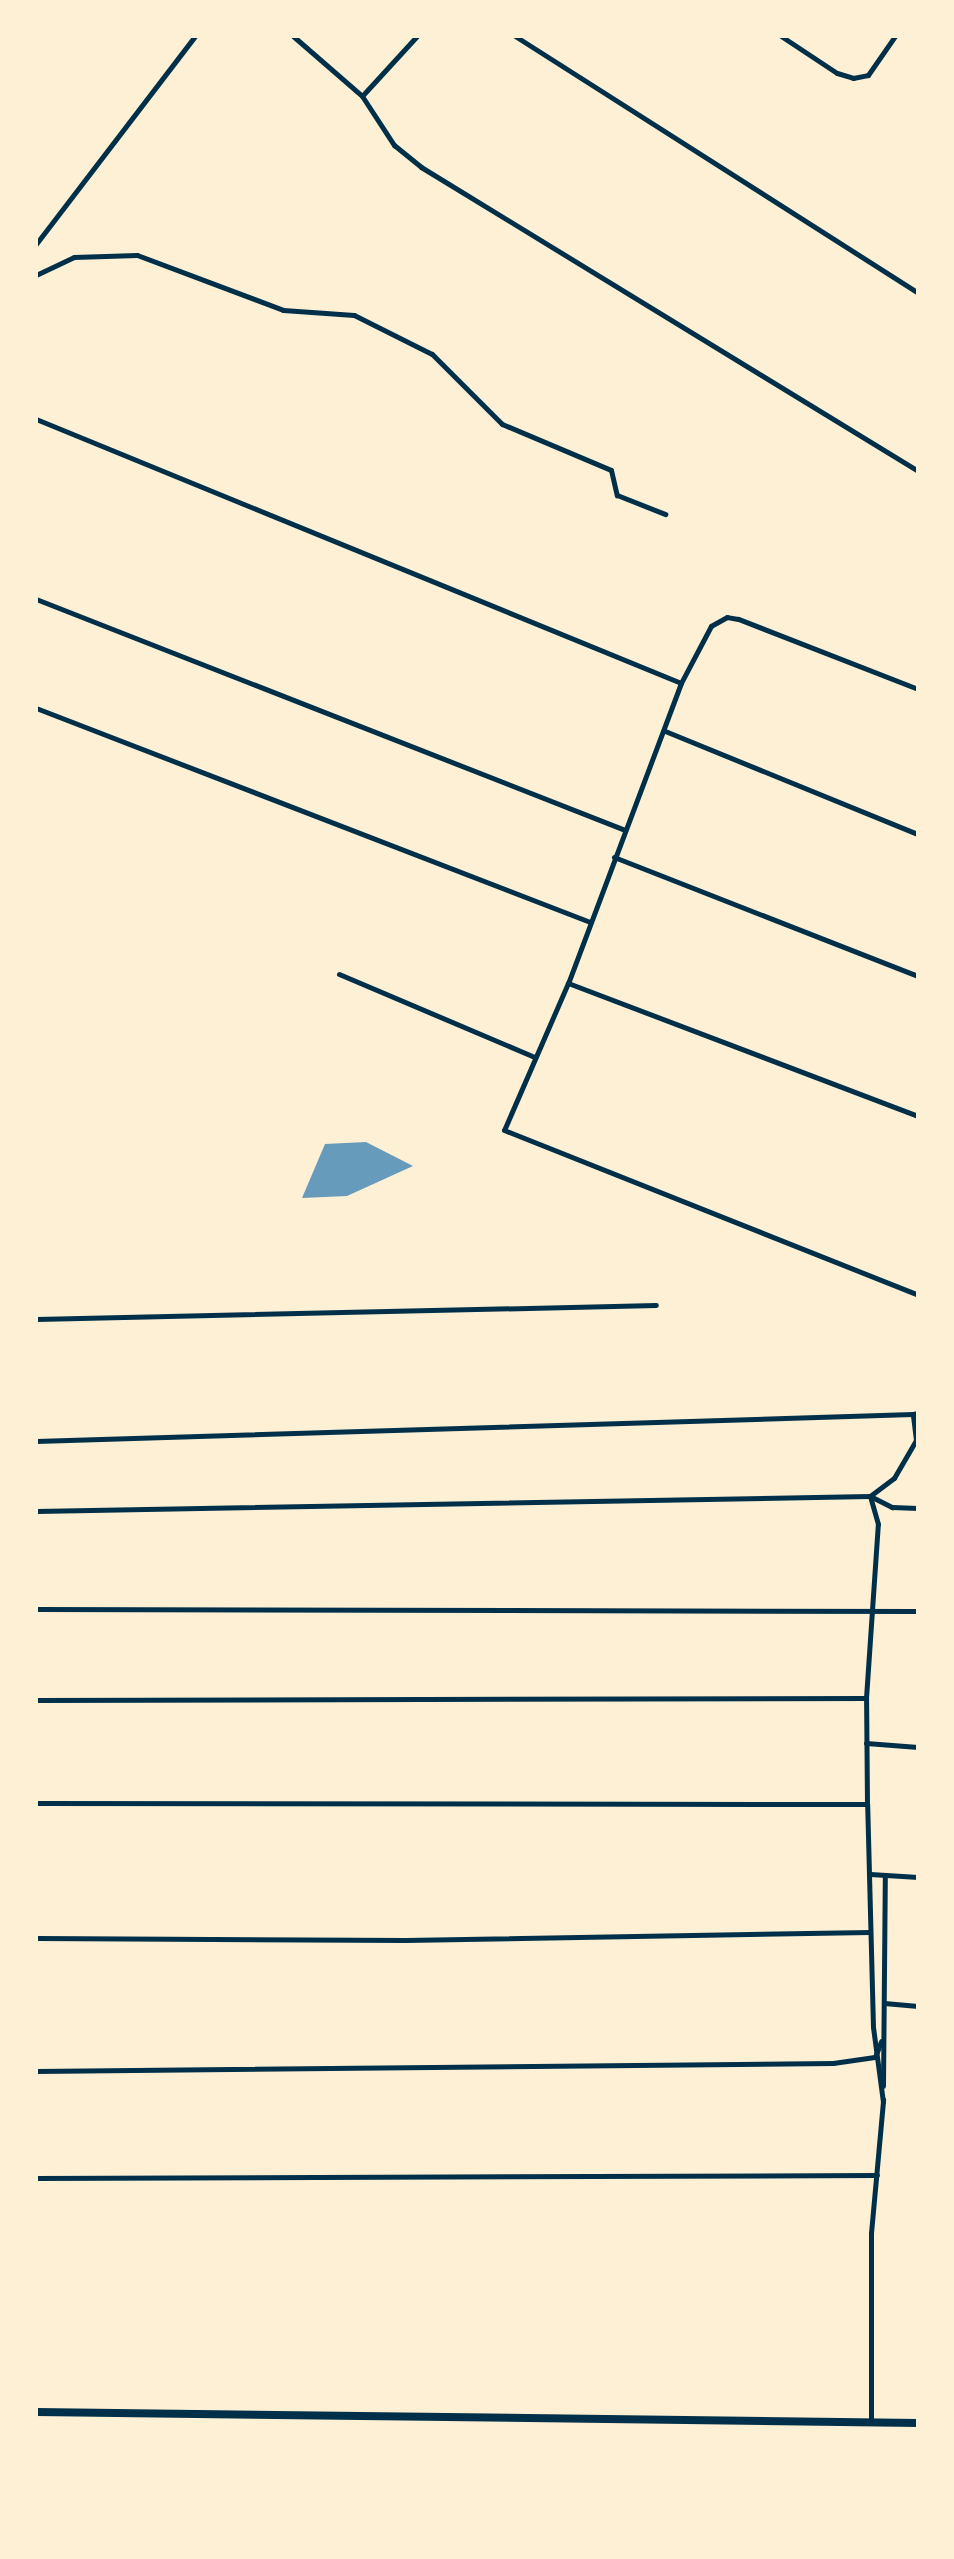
<!DOCTYPE html>
<style>
body{margin:0}
#map{position:relative;width:954px;height:2559px;overflow:hidden;background:#fdf0d5;font-family:Raleway,sans-serif}
div>[style]{position:absolute}
.water>*{inset:0;background:#669bbc}
.minor>*{height:5px;margin:-2.5px;padding:0 2.5px;transform-origin:2.5px;border-radius:2.5px;background:#003049}
.primary>*{height:8px;margin:-4px;padding:0 4px;transform-origin:4px;border-radius:4px;background:#003049}
span{translate:-50% -50%;white-space:nowrap;text-align:center;line-height:1.15;-webkit-text-stroke:7px #fdf0d5;paint-order:stroke}
.frame{position:absolute;inset:0;border:38px solid #fdf0d5;pointer-events:none}
</style>
<div id="map">
<div class="water">
<i style="clip-path:polygon(366px 1142px,413px 1166px,347px 1196px,302px 1198px,325px 1144px)"></i>
</div>
<div class="minor">
<i style="left:293px;top:36px;width:91px;rotate:41deg"></i>
<i style="left:362px;top:96px;width:59px;rotate:56.9deg"></i>
<i style="left:394px;top:145px;width:35px;rotate:39deg"></i>
<i style="left:421px;top:167px;width:583px;rotate:31.45deg"></i>
<i style="left:515px;top:36px;width:478px;rotate:32.5deg"></i>
<i style="left:781px;top:36px;width:67px;rotate:33.5deg"></i>
<i style="left:837px;top:73px;width:17px;rotate:17deg"></i>
<i style="left:853px;top:78px;width:15px;rotate:-11deg"></i>
<i style="left:868px;top:75px;width:47px;rotate:-55.3deg"></i>
<i style="left:362px;top:96px;width:81px;rotate:-47.5deg"></i>
<i style="left:36px;top:244px;width:262px;rotate:-52.6deg"></i>
<i style="left:36px;top:275px;width:42px;rotate:-25.3deg"></i>
<i style="left:74px;top:257px;width:63px;rotate:-1.8deg"></i>
<i style="left:137px;top:255px;width:156px;rotate:20.6deg"></i>
<i style="left:283px;top:310px;width:71px;rotate:4deg"></i>
<i style="left:354px;top:315px;width:87px;rotate:26.6deg"></i>
<i style="left:432px;top:354px;width:99px;rotate:45deg"></i>
<i style="left:502px;top:424px;width:118px;rotate:22.9deg"></i>
<i style="left:611px;top:470px;width:26px;rotate:77deg"></i>
<i style="left:617px;top:495px;width:52px;rotate:21.6deg"></i>
<i style="left:36px;top:419px;width:697px;rotate:22.26deg"></i>
<i style="left:36px;top:599px;width:633px;rotate:21.41deg"></i>
<i style="left:918px;top:689px;width:193px;rotate:-158.7deg"></i>
<i style="left:738px;top:619px;width:11px;rotate:-170deg"></i>
<i style="left:727px;top:617px;width:18px;rotate:151deg"></i>
<i style="left:711px;top:626px;width:64px;rotate:117.8deg"></i>
<i style="left:681px;top:683px;width:321px;rotate:110.6deg"></i>
<i style="left:568px;top:983px;width:160px;rotate:113.5deg"></i>
<i style="left:504px;top:1130px;width:446px;rotate:21.7deg"></i>
<i style="left:36px;top:708px;width:594px;rotate:21.12deg"></i>
<i style="left:665px;top:731px;width:273px;rotate:22.2deg"></i>
<i style="left:614px;top:857px;width:326px;rotate:21.4deg"></i>
<i style="left:339px;top:974px;width:213px;rotate:23deg"></i>
<i style="left:568px;top:983px;width:374px;rotate:20.8deg"></i>
<i style="left:36px;top:1319px;width:620px;rotate:-1.29deg"></i>
<i style="left:36px;top:1441px;width:877px;rotate:-1.76deg"></i>
<i style="left:36px;top:1511px;width:834px;rotate:-1.03deg"></i>
<i style="left:870px;top:1496px;width:25px;rotate:27deg"></i>
<i style="left:892px;top:1507px;width:26px;rotate:2deg"></i>
<i style="left:36px;top:1609px;width:882px;rotate:0.13deg"></i>
<i style="left:36px;top:1700px;width:830px;rotate:-0.14deg"></i>
<i style="left:866px;top:1743px;width:52px;rotate:4.4deg"></i>
<i style="left:36px;top:1803px;width:831px;rotate:0.07deg"></i>
<i style="left:870px;top:1874px;width:48px;rotate:3.6deg"></i>
<i style="left:36px;top:1938px;width:369px;rotate:0.3deg"></i>
<i style="left:405px;top:1940px;width:465px;rotate:-1deg"></i>
<i style="left:884px;top:2003px;width:34px;rotate:5deg"></i>
<i style="left:36px;top:2071px;width:797px;rotate:-0.58deg"></i>
<i style="left:833px;top:2063px;width:42px;rotate:-8.1deg"></i>
<i style="left:875px;top:2057px;width:17px;rotate:-69deg"></i>
<i style="left:883px;top:2086px;width:211px;rotate:-89.5deg"></i>
<i style="left:883px;top:2102px;width:76px;rotate:-97.6deg"></i>
<i style="left:873px;top:2027px;width:223px;rotate:-91.5deg"></i>
<i style="left:867px;top:1804px;width:106px;rotate:-90.5deg"></i>
<i style="left:866px;top:1698px;width:174px;rotate:-86.1deg"></i>
<i style="left:878px;top:1524px;width:29px;rotate:-106deg"></i>
<i style="left:870px;top:1496px;width:30px;rotate:-37deg"></i>
<i style="left:894px;top:1478px;width:44px;rotate:-59.9deg"></i>
<i style="left:916px;top:1440px;width:26px;rotate:-97deg"></i>
<i style="left:913px;top:1414px;width:5px;rotate:-11deg"></i>
<i style="left:36px;top:2178px;width:841px;rotate:-0.2deg"></i>
<i style="left:871px;top:2422px;width:189px;rotate:-90deg"></i>
<i style="left:871px;top:2233px;width:134px;rotate:-84.8deg"></i>
</div>
<div class="primary">
<i style="left:36px;top:2412px;width:882px;rotate:0.71deg"></i>
</div>
<div class="frame"></div>
</div>
